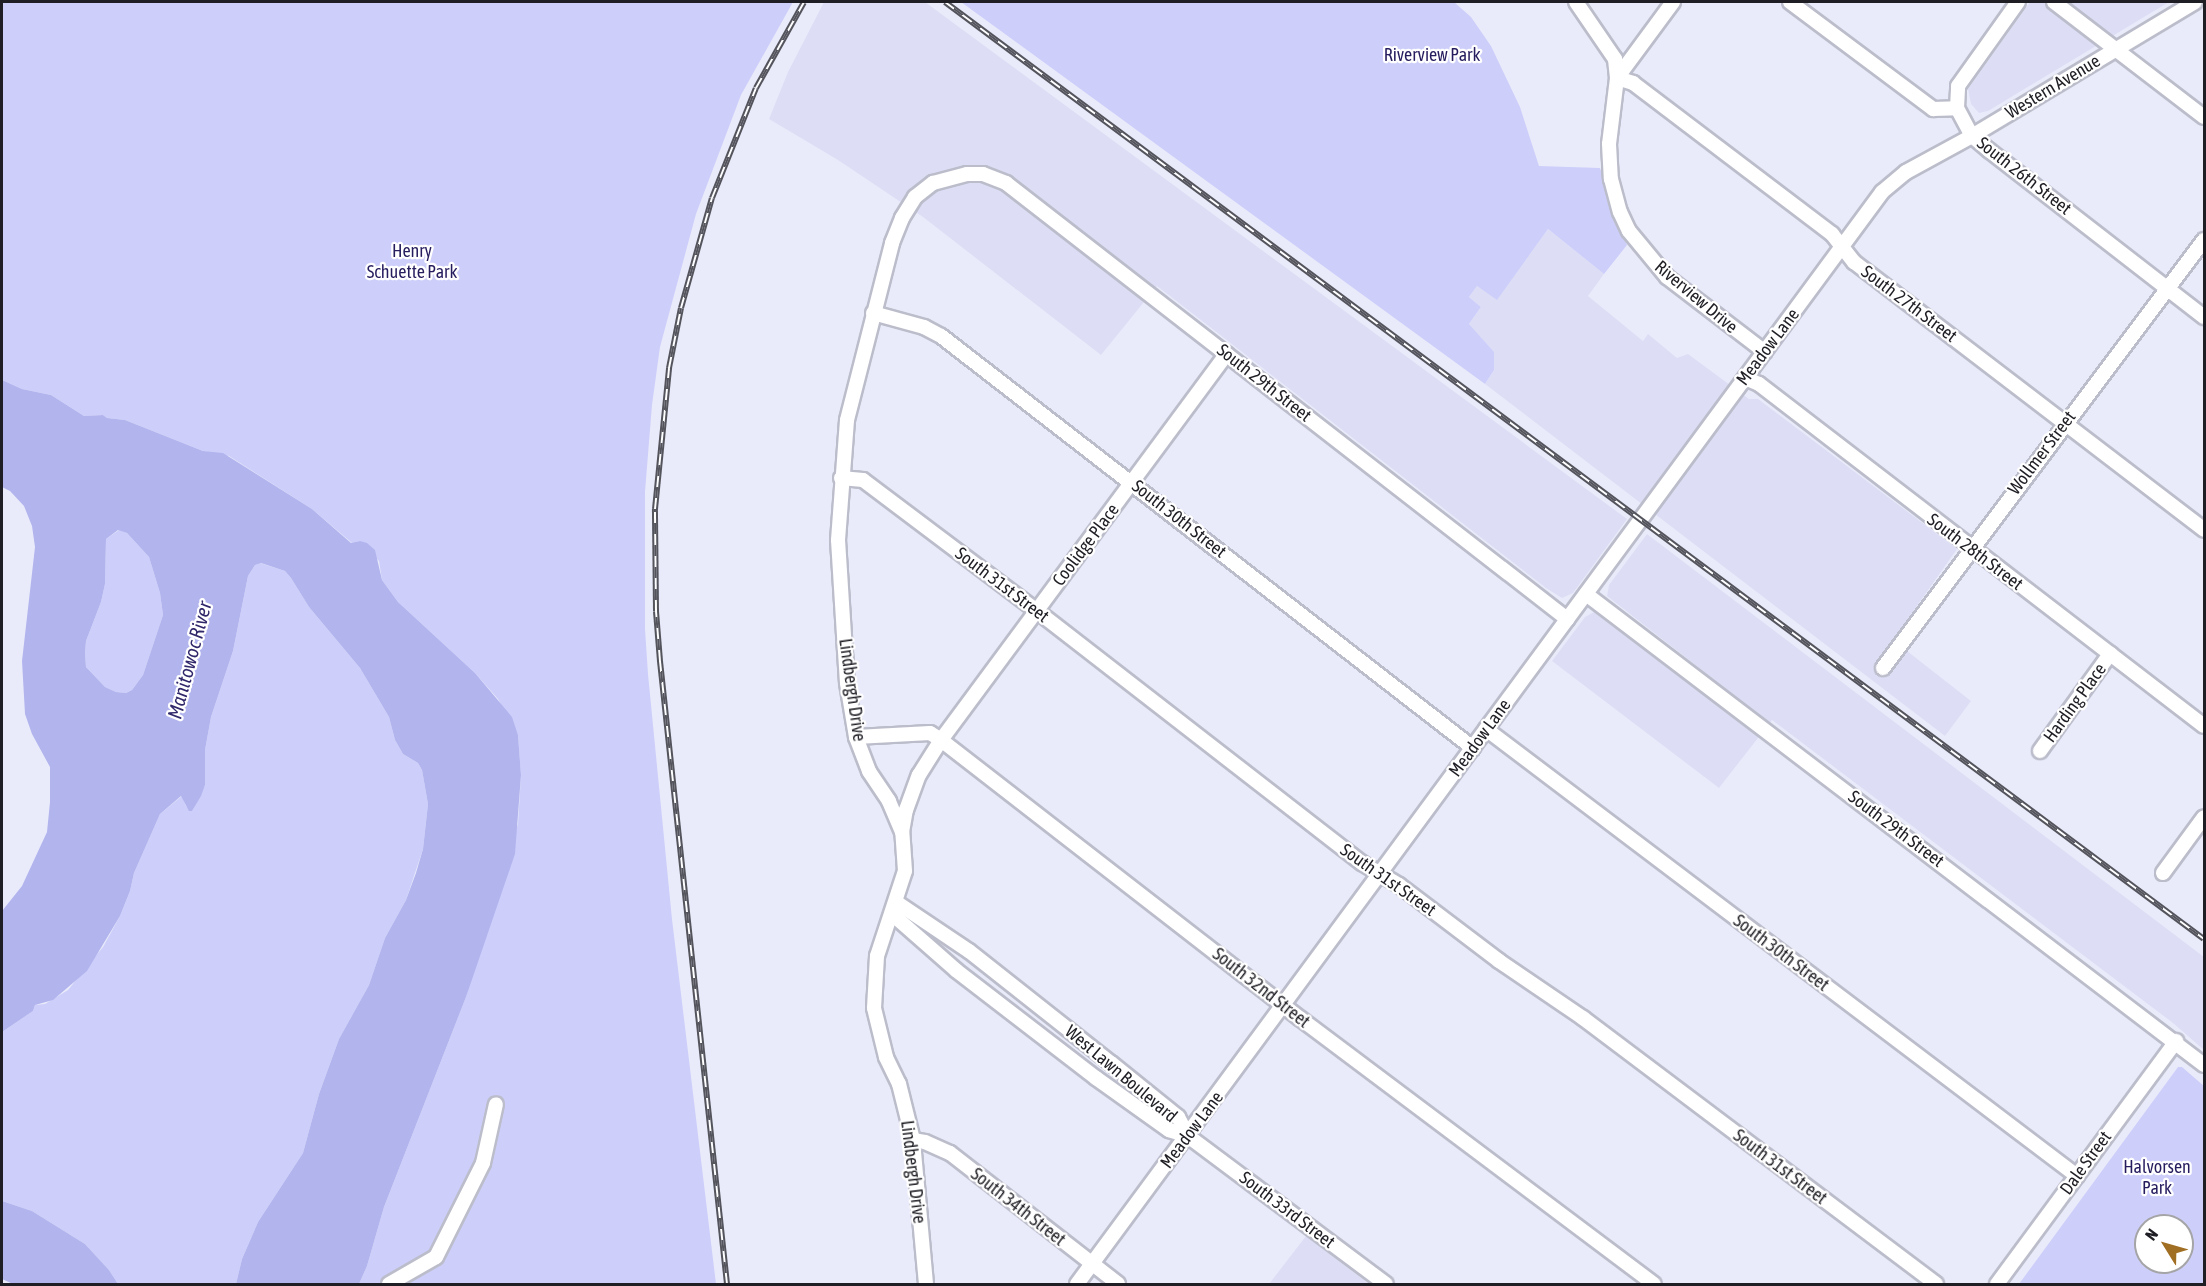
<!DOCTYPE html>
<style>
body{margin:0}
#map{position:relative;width:2206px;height:1286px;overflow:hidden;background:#eaebfa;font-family:"Asap Condensed",sans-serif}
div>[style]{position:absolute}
.built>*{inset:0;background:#dddef5}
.green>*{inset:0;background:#cdcffa}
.water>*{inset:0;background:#b2b4ee}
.roads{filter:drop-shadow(2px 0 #bcbdcb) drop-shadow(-2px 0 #bcbdcb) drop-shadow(0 2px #bcbdcb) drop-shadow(0 -2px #bcbdcb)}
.minor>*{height:14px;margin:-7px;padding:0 7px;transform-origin:7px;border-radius:7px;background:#fff}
.rail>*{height:6px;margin-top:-3px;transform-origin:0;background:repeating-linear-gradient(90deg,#fff 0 11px,#53545c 0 22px);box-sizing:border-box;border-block:2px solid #53545c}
span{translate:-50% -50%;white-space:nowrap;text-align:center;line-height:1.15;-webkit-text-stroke:4.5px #fff;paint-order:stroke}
.park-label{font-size:18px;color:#261d5f}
.street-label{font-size:18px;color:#1e1e24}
.water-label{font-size:20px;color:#30286b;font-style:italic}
.frame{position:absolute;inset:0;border:3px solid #1e1e24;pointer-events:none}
.north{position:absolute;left:2134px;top:1214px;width:60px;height:60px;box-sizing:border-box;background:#fff;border:2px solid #a5a5a7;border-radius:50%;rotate:307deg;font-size:16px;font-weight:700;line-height:24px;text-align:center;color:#1e1e24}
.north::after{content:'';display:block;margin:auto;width:21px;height:27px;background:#a06f24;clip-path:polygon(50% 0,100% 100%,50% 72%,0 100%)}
</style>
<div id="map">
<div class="built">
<i style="clip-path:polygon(824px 2px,925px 2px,1627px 519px,1573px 593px,1562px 598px,1546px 588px,1157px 286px,1101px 355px,923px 217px,838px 160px,769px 119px,788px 72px)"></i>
<i style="clip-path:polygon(2030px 2px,2169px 2px,1988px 111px,1979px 113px,1971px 104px,1968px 89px)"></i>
<i style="clip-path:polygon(1548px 229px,1604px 274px,1588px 296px,1643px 341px,1648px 334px,1677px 358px,1688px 354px,1749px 399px,1758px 399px,1957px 549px,1893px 640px,1971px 701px,1945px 736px,1485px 384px,1494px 370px,1469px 324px,1481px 307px,1469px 297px,1477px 286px,1497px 299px)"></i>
<i style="clip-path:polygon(1647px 534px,2204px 957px,2204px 1050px,2173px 1023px,1772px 720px,1719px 788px,1552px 661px,1585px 617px,1594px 612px,1686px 682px,1698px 667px,1607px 596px,1609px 585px)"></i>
<i style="clip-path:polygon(1306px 1236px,1369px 1284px,1269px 1284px)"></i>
</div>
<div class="green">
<i style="clip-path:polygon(2px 2px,793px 2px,741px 95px,696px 214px,660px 347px,652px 405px,645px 492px,645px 629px,648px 674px,672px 919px,716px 1284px,359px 1284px,367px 1266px,384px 1207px,466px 997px,518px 824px,521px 775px,518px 735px,498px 699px,475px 673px,398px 602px,382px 580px,379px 561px,360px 541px,352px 543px,312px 509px,229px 456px,203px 451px,125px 420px,107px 418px,103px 415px,84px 416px,51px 395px,22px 389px,2px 380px)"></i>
<i style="clip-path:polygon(961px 2px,1454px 2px,1471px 17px,1491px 46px,1520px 107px,1539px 166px,1600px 168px,1627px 245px,1604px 274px,1548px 229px,1497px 300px,1477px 286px,1469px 297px,1481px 307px,1469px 324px,1494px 352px,1494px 370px,1485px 384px)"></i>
<i style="clip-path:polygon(119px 530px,127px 533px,149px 557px,160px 593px,163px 615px,143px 675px,132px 690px,126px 693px,116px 692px,105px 687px,86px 667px,85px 653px,86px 641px,101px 602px,105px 584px,106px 539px)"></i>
<i style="clip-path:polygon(260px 563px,285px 571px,291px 578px,309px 607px,360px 668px,389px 717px,395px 740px,403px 754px,418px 763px,422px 770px,428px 804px,423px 849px,406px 900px,385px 938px,369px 985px,339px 1039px,319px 1094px,303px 1153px,258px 1222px,242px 1259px,236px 1284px,118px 1284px,109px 1270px,85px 1244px,32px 1211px,2px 1201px,2px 1032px,33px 1011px,35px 1005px,45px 1004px,68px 990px,103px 947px,120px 916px,130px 891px,134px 873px,160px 814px,182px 796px,186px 806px,192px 811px,205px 785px,205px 750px,211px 717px,233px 651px,248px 576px,255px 565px)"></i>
<i style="clip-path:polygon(evenodd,2178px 1067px,2182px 1067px,2204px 1086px,2204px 1284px,2019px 1284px,2178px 1067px,2146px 1226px,2182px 1226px,2182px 1262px,2146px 1262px,2146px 1226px)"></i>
</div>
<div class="water">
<i style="clip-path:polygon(evenodd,2px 380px,22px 389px,51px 395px,84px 416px,103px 415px,107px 418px,125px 420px,203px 451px,223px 453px,312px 509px,351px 543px,360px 541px,367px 543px,375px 550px,382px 580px,398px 602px,475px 673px,512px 717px,518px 735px,521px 775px,515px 854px,466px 997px,384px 1207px,367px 1266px,359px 1284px,236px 1284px,242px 1259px,258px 1222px,303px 1153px,319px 1094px,339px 1039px,369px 985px,385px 938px,406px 900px,416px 873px,423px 849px,428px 804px,422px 770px,418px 763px,403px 754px,395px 740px,389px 717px,360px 668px,309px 607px,291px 578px,285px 571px,261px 563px,255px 565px,248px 576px,233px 651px,211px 717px,205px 750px,205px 785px,201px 796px,192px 811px,189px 811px,181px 796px,160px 814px,134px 873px,130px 891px,120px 916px,87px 971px,53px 1000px,35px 1005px,33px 1011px,2px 1032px,2px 911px,22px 886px,47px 832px,50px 802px,50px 767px,32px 734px,25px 714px,22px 661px,35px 547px,32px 526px,24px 506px,10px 491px,2px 487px,2px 380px,118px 530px,127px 533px,149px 557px,160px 593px,163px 615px,143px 675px,132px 690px,126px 693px,116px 692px,105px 687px,86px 667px,85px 653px,86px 641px,101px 602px,105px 584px,106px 539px,118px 530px)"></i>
<i style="clip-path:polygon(2px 1201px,32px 1211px,85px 1244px,109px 1270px,118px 1284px,13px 1284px,2px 1279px)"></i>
</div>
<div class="roads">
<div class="minor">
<i style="left:1576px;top:2px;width:69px;rotate:55.6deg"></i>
<i style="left:1615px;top:59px;width:19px;rotate:84deg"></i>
<i style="left:1617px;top:78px;width:66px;rotate:96.9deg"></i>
<i style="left:1609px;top:144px;width:35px;rotate:87deg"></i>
<i style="left:1611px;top:179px;width:34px;rotate:75deg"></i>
<i style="left:1620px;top:212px;width:21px;rotate:65deg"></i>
<i style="left:1629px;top:231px;width:60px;rotate:50.4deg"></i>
<i style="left:1667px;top:277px;width:123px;rotate:37.4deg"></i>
<i style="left:1673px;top:2px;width:94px;rotate:126.4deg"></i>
<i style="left:1617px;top:78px;width:17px;rotate:17deg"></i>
<i style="left:1633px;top:83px;width:250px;rotate:37.2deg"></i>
<i style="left:1832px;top:234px;width:36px;rotate:52deg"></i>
<i style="left:1854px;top:262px;width:441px;rotate:37.4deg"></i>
<i style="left:1790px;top:2px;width:179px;rotate:36.8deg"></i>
<i style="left:1933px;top:109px;width:24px;rotate:-2deg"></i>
<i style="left:1957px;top:108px;width:32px;rotate:62deg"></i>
<i style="left:1972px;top:136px;width:23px;rotate:40deg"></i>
<i style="left:1990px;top:151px;width:271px;rotate:37.8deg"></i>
<i style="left:2054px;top:2px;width:189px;rotate:37.5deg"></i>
<i style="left:1957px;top:108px;width:22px;rotate:-87deg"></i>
<i style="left:1958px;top:86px;width:103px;rotate:-54.5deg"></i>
<i style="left:873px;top:313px;width:53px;rotate:15.4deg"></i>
<i style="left:924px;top:327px;width:19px;rotate:28deg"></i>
<i style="left:941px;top:336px;width:673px;rotate:37.76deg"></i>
<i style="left:1745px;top:378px;width:15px;rotate:23deg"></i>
<i style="left:1759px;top:384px;width:561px;rotate:37.54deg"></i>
<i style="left:841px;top:478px;width:22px;rotate:5deg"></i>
<i style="left:863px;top:480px;width:218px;rotate:37deg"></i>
<i style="left:1037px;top:611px;width:411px;rotate:37.8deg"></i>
<i style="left:1362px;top:863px;width:43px;rotate:30.7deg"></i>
<i style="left:1399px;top:885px;width:126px;rotate:37.2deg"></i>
<i style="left:1499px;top:961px;width:102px;rotate:34.2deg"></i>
<i style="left:1583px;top:1018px;width:442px;rotate:37deg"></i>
<i style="left:1586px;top:594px;width:777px;rotate:37.31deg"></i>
<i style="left:1883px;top:668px;width:535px;rotate:-53.13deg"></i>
<i style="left:1486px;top:729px;width:741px;rotate:37.1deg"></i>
<i style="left:856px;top:737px;width:74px;rotate:-3.1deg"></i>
<i style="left:930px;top:733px;width:13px;rotate:32deg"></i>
<i style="left:941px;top:740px;width:455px;rotate:37.8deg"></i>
<i style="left:1301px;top:1019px;width:441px;rotate:36.9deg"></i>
<i style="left:2040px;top:751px;width:120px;rotate:-54.2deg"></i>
<i style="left:902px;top:832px;width:22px;rotate:-80deg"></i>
<i style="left:906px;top:810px;width:37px;rotate:-70deg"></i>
<i style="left:919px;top:775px;width:41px;rotate:-57.8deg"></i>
<i style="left:941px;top:740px;width:480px;rotate:-53.5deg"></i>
<i style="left:2163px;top:873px;width:69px;rotate:-53.8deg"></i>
<i style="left:896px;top:902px;width:88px;rotate:33.9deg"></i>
<i style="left:969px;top:951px;width:181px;rotate:38.3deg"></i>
<i style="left:1111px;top:1063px;width:86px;rotate:38.9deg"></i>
<i style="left:1178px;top:1117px;width:21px;rotate:62deg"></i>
<i style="left:892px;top:914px;width:86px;rotate:41.2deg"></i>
<i style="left:957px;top:971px;width:175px;rotate:37.6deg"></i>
<i style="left:1096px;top:1078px;width:90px;rotate:35.5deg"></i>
<i style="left:1169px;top:1130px;width:20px;rotate:18deg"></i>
<i style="left:1188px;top:1136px;width:247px;rotate:36.8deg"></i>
<i style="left:913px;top:1140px;width:12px;rotate:9deg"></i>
<i style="left:925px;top:1142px;width:27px;rotate:24deg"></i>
<i style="left:950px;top:1153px;width:213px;rotate:37.9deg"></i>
<i style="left:389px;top:1284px;width:54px;rotate:-29.9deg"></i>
<i style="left:436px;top:1257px;width:105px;rotate:-63.4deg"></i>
<i style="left:483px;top:1163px;width:60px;rotate:-77.6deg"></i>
<i style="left:926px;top:1284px;width:145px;rotate:-95.2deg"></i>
<i style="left:913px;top:1140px;width:58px;rotate:-104deg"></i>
<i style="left:899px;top:1084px;width:30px;rotate:-116deg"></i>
<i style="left:886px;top:1057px;width:50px;rotate:-103.8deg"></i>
<i style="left:874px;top:1008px;width:52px;rotate:-86.7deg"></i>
<i style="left:877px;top:956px;width:89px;rotate:-71.8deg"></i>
<i style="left:905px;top:871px;width:39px;rotate:-94deg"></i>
<i style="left:902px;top:832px;width:34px;rotate:-113deg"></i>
<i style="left:889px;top:801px;width:36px;rotate:-124deg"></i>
<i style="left:869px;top:771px;width:36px;rotate:-111deg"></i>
<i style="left:856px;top:737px;width:55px;rotate:-99.5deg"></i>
<i style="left:847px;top:683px;width:143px;rotate:-93.6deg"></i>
<i style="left:838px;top:540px;width:120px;rotate:-85.7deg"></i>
<i style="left:847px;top:420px;width:183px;rotate:-75.7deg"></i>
<i style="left:892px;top:243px;width:27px;rotate:-68deg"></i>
<i style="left:902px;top:218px;width:25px;rotate:-58deg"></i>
<i style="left:915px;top:197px;width:23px;rotate:-38deg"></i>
<i style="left:933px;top:183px;width:35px;rotate:-15deg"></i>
<i style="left:967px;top:174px;width:16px"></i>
<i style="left:983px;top:174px;width:25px;rotate:21deg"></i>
<i style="left:1006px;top:183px;width:711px;rotate:37.85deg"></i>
<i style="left:1077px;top:1284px;width:1357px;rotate:-53.6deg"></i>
<i style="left:1882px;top:192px;width:31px;rotate:-40deg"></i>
<i style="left:1906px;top:172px;width:75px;rotate:-28.6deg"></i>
<i style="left:1972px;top:136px;width:260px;rotate:-31deg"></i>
<i style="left:1997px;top:1284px;width:302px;rotate:-53.6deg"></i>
</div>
</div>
<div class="rail">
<i style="left:945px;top:2px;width:1569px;rotate:36.66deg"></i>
<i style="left:727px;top:1284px;width:627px;rotate:-96.14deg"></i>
<i style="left:660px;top:661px;width:50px;rotate:-94.6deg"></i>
<i style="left:656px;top:611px;width:102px;rotate:-90.6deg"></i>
<i style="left:655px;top:509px;width:142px;rotate:-84.3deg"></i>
<i style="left:669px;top:368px;width:61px;rotate:-78.7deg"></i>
<i style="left:681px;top:308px;width:114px;rotate:-74.3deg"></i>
<i style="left:712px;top:198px;width:118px;rotate:-68.2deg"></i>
<i style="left:756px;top:88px;width:98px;rotate:-60.8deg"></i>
</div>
<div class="park-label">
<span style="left:1432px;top:55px">Riverview Park</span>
<span style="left:412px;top:262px">Henry<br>Schuette Park</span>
<span style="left:2157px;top:1178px">Halvorsen<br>Park</span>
</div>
<div class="street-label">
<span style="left:2053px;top:87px;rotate:-31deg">Western Avenue</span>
<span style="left:2024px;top:176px;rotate:38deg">South 26th Street</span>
<span style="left:1696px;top:297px;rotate:40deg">Riverview Drive</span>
<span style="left:1909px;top:304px;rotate:37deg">South 27th Street</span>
<span style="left:1768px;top:347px;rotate:-53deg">Meadow Lane</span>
<span style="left:1264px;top:383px;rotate:38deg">South 29th Street</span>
<span style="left:2042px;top:453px;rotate:-53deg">Wollmer Street</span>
<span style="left:1179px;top:519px;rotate:38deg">South 30th Street</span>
<span style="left:1086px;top:545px;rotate:-53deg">Coolidge Place</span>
<span style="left:1975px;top:552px;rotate:37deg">South 28th Street</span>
<span style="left:1002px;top:585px;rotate:37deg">South 31st Street</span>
<span style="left:852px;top:690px;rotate:82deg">Lindbergh Drive</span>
<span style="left:2075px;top:703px;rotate:-54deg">Harding Place</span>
<span style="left:1480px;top:738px;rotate:-54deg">Meadow Lane</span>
<span style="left:1896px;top:829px;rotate:37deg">South 29th Street</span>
<span style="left:1388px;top:880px;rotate:35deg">South 31st Street</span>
<span style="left:1781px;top:953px;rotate:37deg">South 30th Street</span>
<span style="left:1261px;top:988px;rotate:38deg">South 32nd Street</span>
<span style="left:1121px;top:1074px;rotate:40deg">West Lawn Boulevard</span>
<span style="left:1192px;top:1130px;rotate:-53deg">Meadow Lane</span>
<span style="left:2086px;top:1163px;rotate:-54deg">Dale Street</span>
<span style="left:1780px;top:1167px;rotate:37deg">South 31st Street</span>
<span style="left:913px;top:1172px;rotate:83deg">Lindbergh Drive</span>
<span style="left:1018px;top:1207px;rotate:38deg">South 34th Street</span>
<span style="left:1287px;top:1210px;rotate:37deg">South 33rd Street</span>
</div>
<div class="water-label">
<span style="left:189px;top:660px;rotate:-75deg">Manitowoc River</span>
</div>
<div class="frame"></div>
<div class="north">N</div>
</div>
